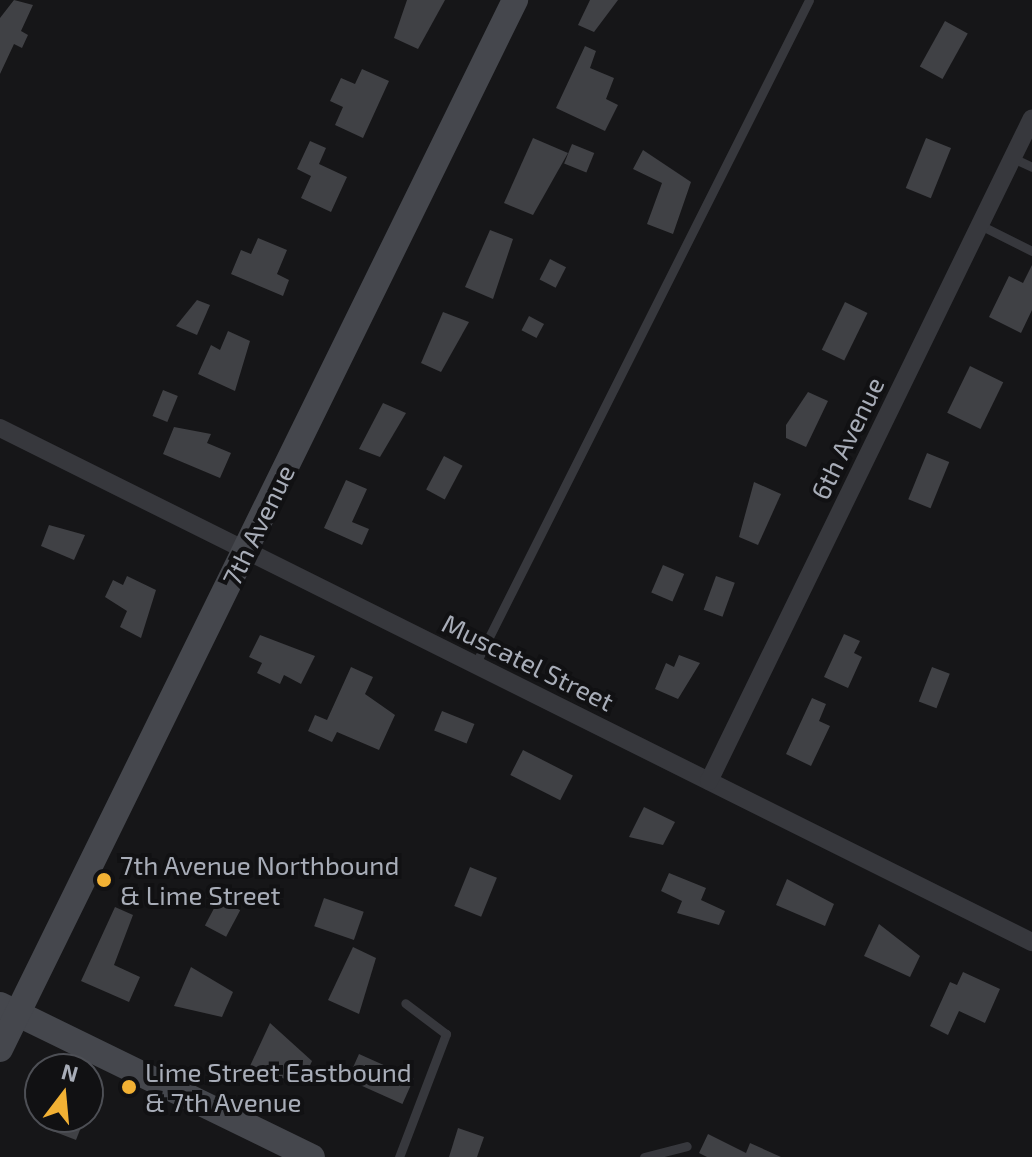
<!DOCTYPE html>
<style>
body{margin:0}
#map{position:relative;width:1032px;height:1157px;overflow:hidden;background:#161618;font-family:"Exo 2",sans-serif}
div>[style]{position:absolute}
.building>*{inset:0;background:#404145;transform-origin:0 0}
.lane>*{height:9px;margin:-4.5px;padding:0 4.5px;transform-origin:4.5px;border-radius:4.5px;background:#37383d}
.street>*{height:18px;margin:-9px;padding:0 9px;transform-origin:9px;border-radius:9px;background:#37383d}
.secondary>*{height:26px;margin:-13px;padding:0 13px;transform-origin:13px;border-radius:13px;background:#45474d}
.dots>*{width:22px;height:22px;translate:-50% -50%;box-sizing:border-box;border:4px solid #111113;border-radius:50%}
span{translate:-50% -50%;white-space:nowrap;text-align:center;line-height:1.15;-webkit-text-stroke:8px #111113;paint-order:stroke}
.street-label{font-size:26px;color:#a8adb8}
.poi-label{font-size:26px;color:#a8adb8}
.left{translate:0 -50%;text-align:left}
.north{position:absolute;left:24px;top:1053px;width:80px;height:80px;box-sizing:border-box;background:#111113;border:2px solid #4d4f55;border-radius:50%;rotate:16deg;font-size:22px;font-weight:700;line-height:32px;text-align:center;color:#a8adb8}
.north::after{content:'';display:block;margin:auto;width:28px;height:36px;background:#f2b134;clip-path:polygon(50% 0,100% 100%,50% 72%,0 100%)}
</style>
<div id="map">
<div class="building">
<i style="clip-path:polygon(14px 0,33px 5px,21px 31px,28px 35px,22px 48px,14px 44px,0 74px,0 18px)"></i>
<i style="clip-path:polygon(407px 0,445px 0,418px 49px,394px 38px)"></i>
<i style="clip-path:polygon(590px 0,618px 0,594px 32px,578px 25px)"></i>
<i style="left:945px;top:21px;width:26px;height:52px;rotate:29deg"></i>
<i style="clip-path:polygon(585px 46px,596px 51px,590px 68px,614px 78px,606px 99px,618px 105px,605px 131px,556px 108px)"></i>
<i style="clip-path:polygon(362px 69px,389px 81px,363px 138px,335px 125px,343px 107px,330px 101px,341px 78px,355px 84px)"></i>
<i style="clip-path:polygon(533px 138px,568px 153px,533px 215px,504px 203px)"></i>
<i style="left:926px;top:138px;width:27px;height:54px;rotate:22deg"></i>
<i style="clip-path:polygon(310px 141px,326px 148px,319px 164px,347px 177px,331px 212px,301px 198px,311px 176px,297px 169px)"></i>
<i style="left:572px;top:144px;width:24px;height:21px;rotate:22deg"></i>
<i style="clip-path:polygon(643px 150px,691px 182px,673px 234px,647px 224px,662px 183px,633px 169px)"></i>
<i style="clip-path:polygon(490px 230px,513px 239px,493px 299px,465px 287px)"></i>
<i style="clip-path:polygon(258px 238px,287px 250px,277px 274px,289px 280px,283px 296px,231px 274px,241px 250px,251px 254px)"></i>
<i style="left:550px;top:259px;width:18px;height:23px;rotate:27deg"></i>
<i style="clip-path:polygon(1032px 265px,1032px 310px,1021px 333px,989px 317px,1009px 276px,1023px 283px)"></i>
<i style="clip-path:polygon(197px 300px,210px 305px,197px 335px,176px 326px)"></i>
<i style="left:845px;top:302px;width:25px;height:53px;rotate:26deg"></i>
<i style="clip-path:polygon(443px 312px,469px 322px,441px 372px,421px 363px)"></i>
<i style="left:529px;top:316px;width:17px;height:16px;rotate:28deg"></i>
<i style="clip-path:polygon(228px 331px,250px 341px,235px 391px,198px 374px,211px 345px,220px 350px)"></i>
<i style="left:970px;top:366px;width:37px;height:52px;rotate:26deg"></i>
<i style="left:163px;top:390px;width:16px;height:28px;rotate:22deg"></i>
<i style="clip-path:polygon(808px 392px,828px 401px,806px 447px,786px 438px,786px 425px)"></i>
<i style="clip-path:polygon(383px 403px,406px 413px,380px 457px,359px 449px)"></i>
<i style="clip-path:polygon(174px 427px,211px 434px,207px 443px,231px 453px,220px 478px,163px 454px)"></i>
<i style="left:927px;top:453px;width:24px;height:50px;rotate:22deg"></i>
<i style="left:444px;top:456px;width:21px;height:38px;rotate:28deg"></i>
<i style="clip-path:polygon(346px 480px,367px 489px,352px 522px,369px 529px,362px 545px,324px 528px)"></i>
<i style="clip-path:polygon(754px 482px,781px 494px,758px 545px,739px 537px)"></i>
<i style="clip-path:polygon(49px 525px,85px 535px,74px 560px,41px 546px)"></i>
<i style="left:663px;top:565px;width:23px;height:30px;rotate:23deg"></i>
<i style="clip-path:polygon(127px 576px,156px 590px,141px 638px,120px 627px,127px 611px,105px 597px,113px 580px,123px 585px)"></i>
<i style="left:716px;top:576px;width:20px;height:36px;rotate:20deg"></i>
<i style="clip-path:polygon(844px 634px,860px 641px,854px 653px,862px 657px,848px 688px,824px 677px)"></i>
<i style="clip-path:polygon(260px 635px,315px 656px,301px 684px,284px 675px,280px 684px,257px 673px,262px 663px,249px 657px)"></i>
<i style="clip-path:polygon(679px 655px,700px 663px,678px 699px,655px 689px,666px 663px,674px 667px)"></i>
<i style="clip-path:polygon(351px 667px,373px 677px,365px 694px,395px 715px,379px 750px,337px 732px,332px 742px,308px 731px,315px 715px,327px 720px)"></i>
<i style="left:932px;top:667px;width:19px;height:37px;rotate:21deg"></i>
<i style="clip-path:polygon(812px 698px,826px 704px,819px 721px,830px 726px,811px 766px,786px 754px)"></i>
<i style="left:442px;top:711px;width:35px;height:21px;rotate:22deg"></i>
<i style="left:523px;top:750px;width:56px;height:28px;rotate:27deg"></i>
<i style="clip-path:polygon(644px 807px,675px 822px,663px 845px,629px 837px)"></i>
<i style="left:470px;top:867px;width:29px;height:42px;rotate:22deg"></i>
<i style="clip-path:polygon(669px 873px,706px 888px,701px 900px,725px 911px,719px 925px,677px 913px,682px 901px,661px 891px)"></i>
<i style="clip-path:polygon(787px 879px,834px 904px,825px 926px,776px 905px)"></i>
<i style="left:324px;top:898px;width:42px;height:30px;rotate:19deg"></i>
<i style="left:219px;top:899px;width:24px;height:30px;rotate:28deg"></i>
<i style="clip-path:polygon(115px 907px,133px 915px,114px 965px,140px 977px,129px 1002px,81px 981px)"></i>
<i style="clip-path:polygon(879px 924px,920px 956px,910px 977px,864px 956px)"></i>
<i style="clip-path:polygon(353px 947px,376px 958px,359px 1014px,328px 1000px)"></i>
<i style="clip-path:polygon(191px 967px,233px 992px,222px 1017px,174px 1006px)"></i>
<i style="clip-path:polygon(963px 972px,1000px 989px,985px 1023px,959px 1011px,948px 1035px,930px 1026px,950px 982px,957px 985px)"></i>
<i style="clip-path:polygon(270px 1023px,312px 1061px,301px 1085px,250px 1066px)"></i>
<i style="left:359px;top:1054px;width:60px;height:28px;rotate:24deg"></i>
<i style="clip-path:polygon(49px 1117px,85px 1117px,76px 1140px,45px 1128px)"></i>
<i style="clip-path:polygon(458px 1128px,484px 1137px,477px 1157px,449px 1157px)"></i>
<i style="clip-path:polygon(708px 1134px,746px 1153px,750px 1143px,781px 1157px,707px 1157px,699px 1153px)"></i>
</div>
<div class="lane">
<i style="left:1013px;top:158px;width:21px;rotate:25deg"></i>
<i style="left:980px;top:225px;width:58px;rotate:26.6deg"></i>
<i style="left:475px;top:665px;width:744px;rotate:-63.33deg"></i>
<i style="left:399px;top:1157px;width:132px;rotate:-69.1deg"></i>
<i style="left:446px;top:1034px;width:51px;rotate:-142.9deg"></i>
<i style="left:644px;top:1157px;width:44px;rotate:-14.3deg"></i>
</div>
<div class="street">
<i style="left:0;top:428px;width:1153px;rotate:26.48deg"></i>
<i style="left:709px;top:781px;width:737px;rotate:-64.03deg"></i>
</div>
<div class="secondary">
<i style="left:0;top:1005px;width:347px;rotate:26deg"></i>
<i style="left:0;top:1049px;width:1169px;rotate:-63.85deg"></i>
</div>
<div class="dots">
<i style="left:104px;top:880px;background:#f2b134"></i>
<i style="left:129px;top:1087px;background:#f2b134"></i>
</div>
<div class="street-label">
<span style="left:847px;top:438px;rotate:-64deg">6th Avenue</span>
<span style="left:258px;top:525px;rotate:-64deg">7th Avenue</span>
<span style="left:528px;top:662px;rotate:26deg">Muscatel Street</span>
</div>
<div class="poi-label">
<span class="left" style="left:120px;top:880px">7th Avenue Northbound<br>&amp; Lime Street</span>
<span class="left" style="left:145px;top:1087px">Lime Street Eastbound<br>&amp; 7th Avenue</span>
</div>
<div class="north">N</div>
</div>
